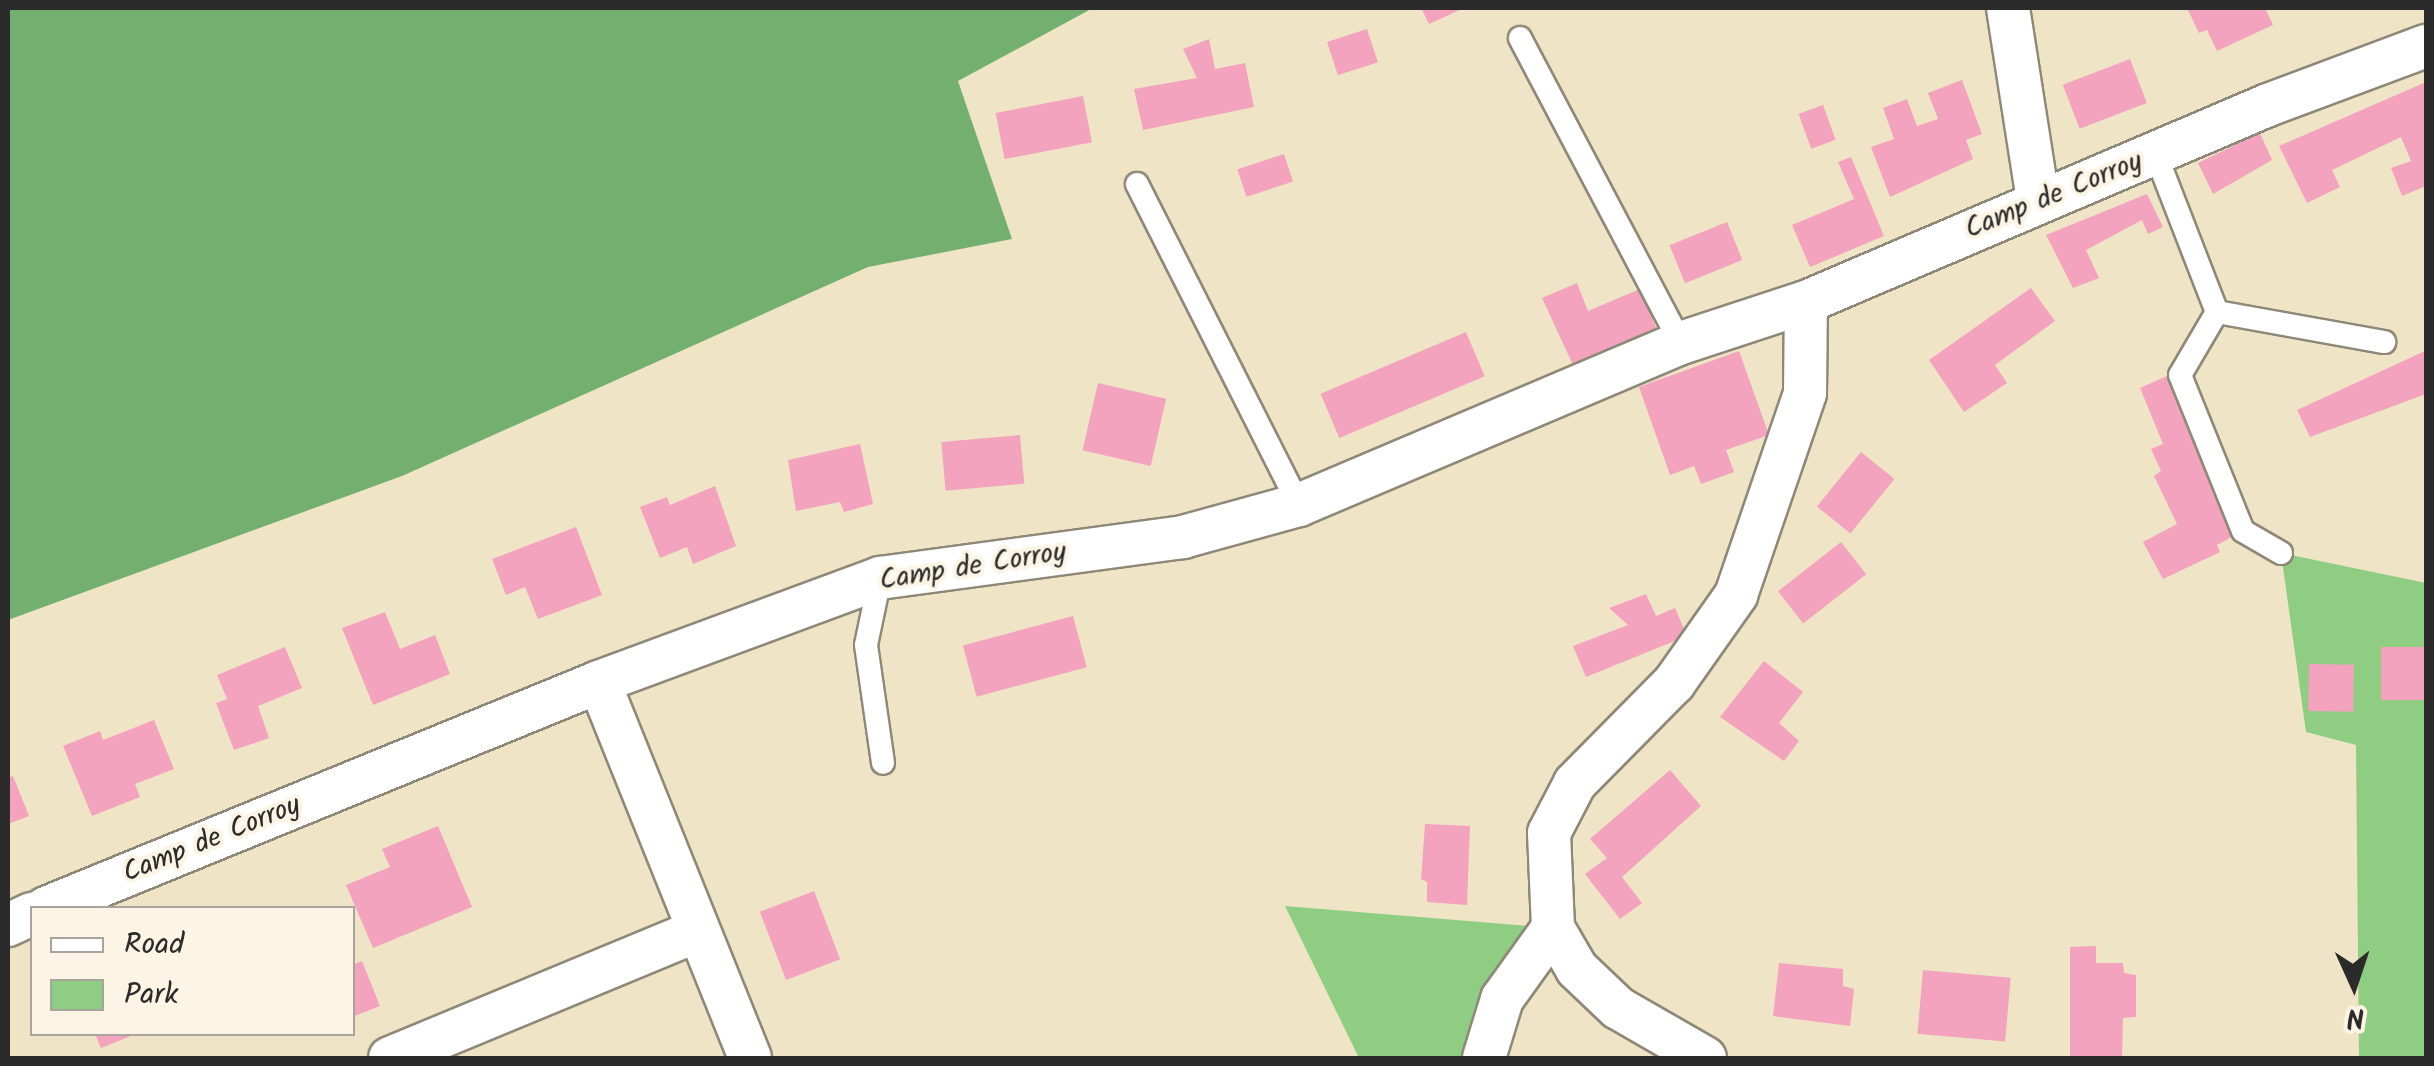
<!DOCTYPE html>
<style>
body{margin:0}
#map{position:relative;width:2434px;height:1066px;overflow:hidden;background:#f0e4c6;font-family:Kalam,sans-serif}
div>[style]{position:absolute}
.green>*{inset:0;background:#8fcd82}
.forest>*{inset:0;background:#73b070}
.building>*{inset:0;background:#f3a3be;transform-origin:0 0}
.roads{filter:drop-shadow(2px 0 #8e8878) drop-shadow(-2px 0 #8e8878) drop-shadow(0 2px #8e8878) drop-shadow(0 -2px #8e8878)}
.lane>*{height:22px;margin:-11px;padding:0 11px;transform-origin:11px;border-radius:11px;background:#fff}
.street>*{height:42px;margin:-21px;padding:0 21px;transform-origin:21px;border-radius:21px;background:#fff}
span{translate:-50% -50%;white-space:nowrap;text-align:center;line-height:1.15;-webkit-text-stroke:8px #fcf5e5;paint-order:stroke}
.street-label{font-size:28px;color:#2b2b2b}
.frame{position:absolute;inset:0;border:10px solid #2b2b2b;pointer-events:none}
.legend{position:absolute;left:30px;top:906px;width:325px;height:130px;box-sizing:border-box;background:#fcf5e5;border:2px solid #a8a49b;margin:0;padding:12px 18px;list-style:none;font-size:30px;color:#2b2b2b}
.legend li{display:flex;align-items:center;gap:20px;height:50px}
.legend b{width:50px;border:2px solid #a8a49b}
.north{position:absolute;left:2304px;top:936px;width:100px;height:100px;-webkit-text-stroke:8px #fcf5e5;paint-order:stroke;rotate:177deg;font-size:28px;font-weight:700;line-height:40px;text-align:center;color:#2b2b2b}
.north::after{content:'';display:block;margin:auto;width:35px;height:45px;background:#2b2b2b;clip-path:polygon(50% 0,100% 100%,50% 72%,0 100%)}
</style>
<div id="map">
<div class="green">
<i style="clip-path:polygon(2281px 553px,2426px 583px,2426px 1058px,2359px 1058px,2356px 745px,2306px 732px)"></i>
<i style="clip-path:polygon(1285px 906px,1553px 928px,1484px 1058px,1359px 1058px)"></i>
</div>
<div class="forest">
<i style="clip-path:polygon(8px 8px,1093px 8px,958px 81px,1012px 239px,868px 267px,402px 476px,8px 620px)"></i>
</div>
<div class="building">
<i style="clip-path:polygon(1421px 8px,1464px 8px,1429px 24px)"></i>
<i style="clip-path:polygon(2193px 8px,2265px 8px,2273px 25px,2217px 51px,2207px 30px,2199px 33px,2188px 10px)"></i>
<i style="left:1367px;top:29px;width:35px;height:42px;rotate:72deg"></i>
<i style="clip-path:polygon(1209px 39px,1215px 69px,1245px 63px,1254px 107px,1143px 130px,1134px 89px,1197px 78px,1183px 49px)"></i>
<i style="left:2130px;top:59px;width:47px;height:72px;rotate:69deg"></i>
<i style="clip-path:polygon(1962px 80px,1982px 134px,1966px 140px,1973px 159px,1890px 197px,1871px 147px,1894px 139px,1883px 108px,1907px 99px,1917px 126px,1938px 119px,1928px 93px)"></i>
<i style="clip-path:polygon(2426px 82px,2426px 186px,2402px 196px,2391px 168px,2411px 161px,2401px 137px,2332px 170px,2340px 187px,2307px 203px,2279px 146px)"></i>
<i style="left:1083px;top:96px;width:47px;height:89px;rotate:79deg"></i>
<i style="left:1823px;top:105px;width:37px;height:26px;rotate:70deg"></i>
<i style="clip-path:polygon(2260px 133px,2272px 160px,2213px 194px,2198px 163px)"></i>
<i style="left:1284px;top:154px;width:29px;height:49px;rotate:72deg"></i>
<i style="clip-path:polygon(1851px 157px,1884px 236px,1810px 267px,1792px 225px,1854px 199px,1838px 162px)"></i>
<i style="clip-path:polygon(2147px 194px,2163px 227px,2148px 234px,2142px 220px,2086px 250px,2099px 278px,2073px 288px,2046px 235px)"></i>
<i style="left:1727px;top:222px;width:41px;height:62px;rotate:68deg"></i>
<i style="clip-path:polygon(1577px 283px,1588px 311px,1640px 289px,1659px 335px,1573px 365px,1542px 298px)"></i>
<i style="clip-path:polygon(2031px 288px,2055px 321px,1995px 365px,2007px 383px,1964px 412px,1929px 360px)"></i>
<i style="left:1466px;top:332px;width:48px;height:158px;rotate:67deg"></i>
<i style="clip-path:polygon(1739px 351px,1769px 435px,1726px 450px,1734px 472px,1701px 484px,1694px 466px,1670px 475px,1639px 387px)"></i>
<i style="clip-path:polygon(2425px 351px,2426px 394px,2310px 437px,2297px 410px)"></i>
<i style="clip-path:polygon(2167px 376px,2241px 532px,2217px 545px,2220px 552px,2163px 579px,2143px 542px,2177px 524px,2154px 476px,2161px 471px,2151px 449px,2163px 444px,2140px 388px)"></i>
<i style="left:1098px;top:383px;width:70px;height:69px;rotate:13deg"></i>
<i style="left:1020px;top:435px;width:49px;height:79px;rotate:85deg"></i>
<i style="clip-path:polygon(860px 444px,873px 504px,844px 512px,840px 502px,796px 511px,788px 460px)"></i>
<i style="left:1861px;top:452px;width:43px;height:70px;rotate:39deg"></i>
<i style="clip-path:polygon(715px 486px,736px 546px,693px 564px,687px 547px,660px 558px,640px 507px,667px 497px,670px 505px)"></i>
<i style="clip-path:polygon(576px 527px,602px 595px,538px 619px,525px 587px,506px 595px,492px 559px)"></i>
<i style="left:1841px;top:542px;width:41px;height:80px;rotate:52deg"></i>
<i style="clip-path:polygon(1646px 594px,1656px 616px,1675px 608px,1687px 636px,1586px 677px,1573px 646px,1628px 625px,1609px 608px)"></i>
<i style="clip-path:polygon(385px 612px,400px 649px,435px 635px,450px 674px,373px 705px,342px 628px)"></i>
<i style="left:1073px;top:616px;width:53px;height:114px;rotate:75deg"></i>
<i style="clip-path:polygon(285px 647px,302px 688px,258px 706px,269px 738px,234px 750px,216px 703px,227px 699px,217px 675px)"></i>
<i style="left:2426px;top:647px;width:53px;height:45px;rotate:90deg"></i>
<i style="clip-path:polygon(1764px 661px,1803px 692px,1779px 723px,1799px 741px,1784px 761px,1720px 717px)"></i>
<i style="left:2309px;top:664px;width:45px;height:47px;rotate:1deg"></i>
<i style="clip-path:polygon(154px 720px,174px 769px,135px 784px,140px 797px,92px 816px,63px 746px,100px 731px,103px 740px)"></i>
<i style="clip-path:polygon(1670px 770px,1701px 806px,1622px 877px,1642px 903px,1620px 919px,1585px 874px,1607px 858px,1590px 839px)"></i>
<i style="clip-path:polygon(13px 776px,29px 816px,8px 824px,8px 778px)"></i>
<i style="clip-path:polygon(1425px 824px,1470px 826px,1467px 905px,1427px 902px,1427px 882px,1421px 879px)"></i>
<i style="clip-path:polygon(438px 826px,472px 907px,373px 948px,346px 885px,390px 867px,382px 849px)"></i>
<i style="left:814px;top:891px;width:73px;height:58px;rotate:69deg"></i>
<i style="clip-path:polygon(2096px 946px,2096px 963px,2123px 963px,2124px 973px,2136px 975px,2136px 1017px,2123px 1018px,2122px 1058px,2070px 1058px,2070px 947px)"></i>
<i style="clip-path:polygon(362px 961px,380px 1006px,352px 1017px,352px 965px)"></i>
<i style="clip-path:polygon(1779px 963px,1843px 969px,1843px 986px,1854px 989px,1850px 1026px,1773px 1016px)"></i>
<i style="left:1923px;top:970px;width:88px;height:64px;rotate:5deg"></i>
<i style="clip-path:polygon(95px 1034px,136px 1034px,101px 1048px)"></i>
</div>
<div class="roads">
<div class="lane">
<i style="left:1520px;top:38px;width:345px;rotate:62.2deg"></i>
<i style="left:2156px;top:155px;width:168px;rotate:68.8deg"></i>
<i style="left:2217px;top:312px;width:170px;rotate:10.2deg"></i>
<i style="left:1137px;top:184px;width:360px;rotate:63.2deg"></i>
<i style="left:2217px;top:312px;width:73px;rotate:120.4deg"></i>
<i style="left:2180px;top:375px;width:168px;rotate:68deg"></i>
<i style="left:2243px;top:531px;width:44px;rotate:30.1deg"></i>
<i style="left:880px;top:578px;width:68px;rotate:101.8deg"></i>
<i style="left:866px;top:645px;width:119px;rotate:81.8deg"></i>
</div>
<div class="street">
<i style="left:2008px;top:8px;width:193px;rotate:81.1deg"></i>
<i style="left:599px;top:682px;width:405px;rotate:68.1deg"></i>
<i style="left:46px;top:908px;width:597px;rotate:-22.23deg"></i>
<i style="left:599px;top:682px;width:300px;rotate:-20.3deg"></i>
<i style="left:880px;top:578px;width:306px;rotate:-7.7deg"></i>
<i style="left:1183px;top:537px;width:120px;rotate:-15.4deg"></i>
<i style="left:1299px;top:505px;width:415px;rotate:-23deg"></i>
<i style="left:1681px;top:343px;width:132px;rotate:-18.2deg"></i>
<i style="left:1806px;top:302px;width:502px;rotate:-23.09deg"></i>
<i style="left:2268px;top:105px;width:169px;rotate:-20.5deg"></i>
<i style="left:8px;top:925px;width:26px;rotate:-25deg"></i>
<i style="left:390px;top:1058px;width:331px;rotate:-22.5deg"></i>
<i style="left:1484px;top:1058px;width:62px;rotate:-73deg"></i>
<i style="left:1502px;top:999px;width:87px;rotate:-54.3deg"></i>
<i style="left:1705px;top:1058px;width:100px;rotate:-150.1deg"></i>
<i style="left:1618px;top:1008px;width:57px;rotate:-136.4deg"></i>
<i style="left:1577px;top:969px;width:48px;rotate:-120.3deg"></i>
<i style="left:1553px;top:928px;width:95px;rotate:-92.4deg"></i>
<i style="left:1549px;top:833px;width:56px;rotate:-62.5deg"></i>
<i style="left:1575px;top:783px;width:141px;rotate:-45.3deg"></i>
<i style="left:1674px;top:683px;width:108px;rotate:-54.8deg"></i>
<i style="left:1736px;top:595px;width:213px;rotate:-71.1deg"></i>
<i style="left:1805px;top:393px;width:91px;rotate:-89.4deg"></i>
</div>
</div>
<div class="street-label">
<span style="left:2054px;top:196px;rotate:-22deg">Camp de Corroy</span>
<span style="left:973px;top:567px;rotate:-9deg">Camp de Corroy</span>
<span style="left:212px;top:840px;rotate:-22deg">Camp de Corroy</span>
</div>
<div class="frame"></div>
<ul class="legend">
<li><b style="height:12px;background:#fff"></b>Road</li>
<li><b style="height:28px;background:#8fcd82"></b>Park</li>
</ul>
<div class="north">N</div>
</div>
